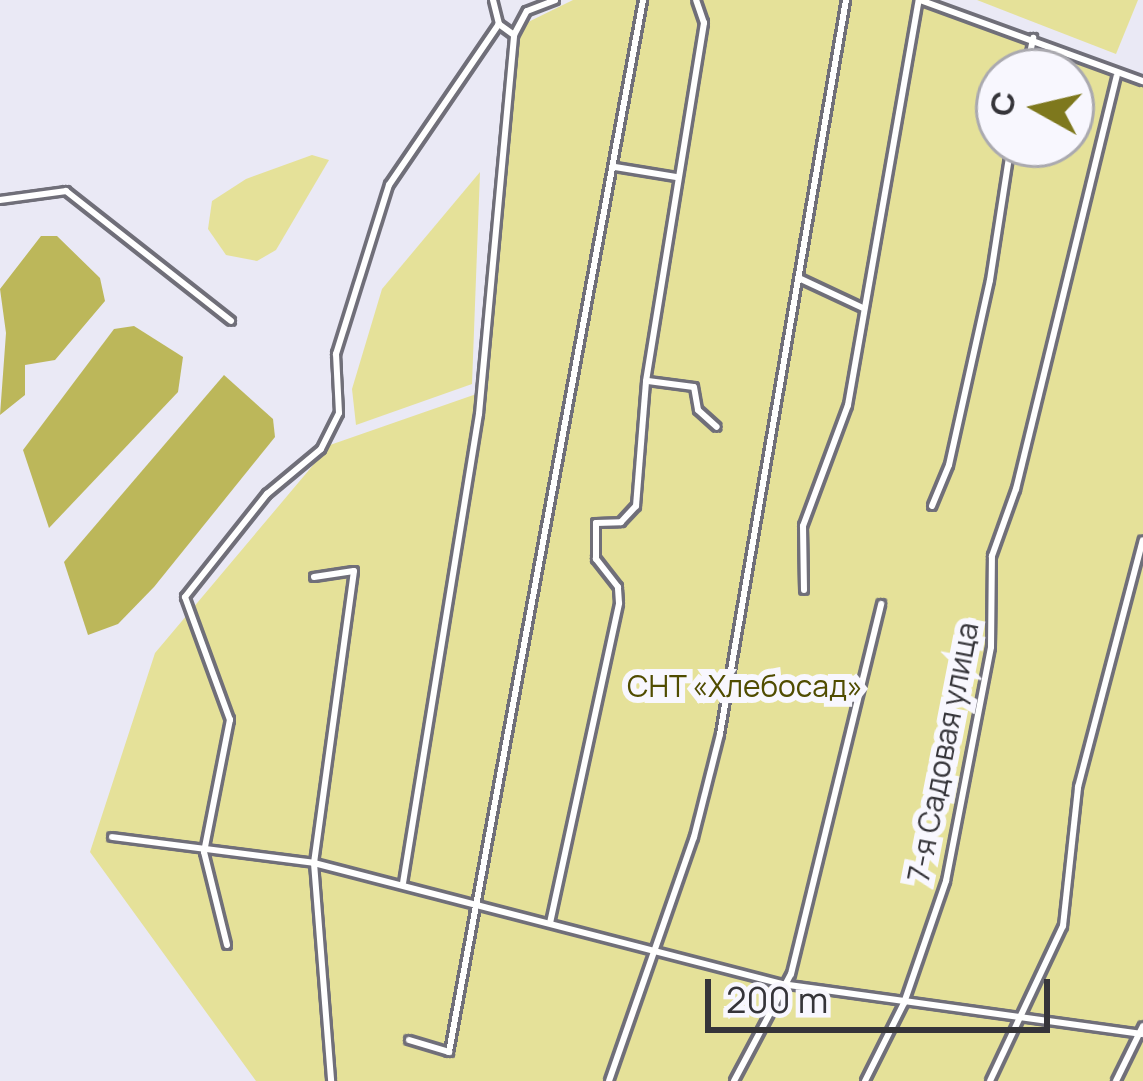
<!DOCTYPE html>
<meta charset="utf-8">
<style>
body{margin:0}
#map{position:relative;width:1143px;height:1081px;overflow:hidden;background:#eae9f5;font-family:Manrope,sans-serif}
div>[style]{position:absolute}
.green>*{inset:0;background:#e5e199}
.water>*{inset:0;background:#bcb75a}
.roads{filter:drop-shadow(3px 0 #706f79) drop-shadow(-3px 0 #706f79) drop-shadow(0 3px #706f79) drop-shadow(0 -3px #706f79)}
.lane>*{height:6px;margin:-3px;padding:0 3px;transform-origin:3px;border-radius:3px;background:#fff}
span{translate:-50% -50%;white-space:nowrap;text-align:center;line-height:1.15;-webkit-text-stroke:12px #f8f7fe;paint-order:stroke}
.park-label{font-size:30px;color:#504c00}
.street-label{font-size:30px;color:#353439}
.north{position:absolute;left:975px;top:48px;width:120px;height:120px;box-sizing:border-box;background:#f8f7fe;border:3px solid #aaa9af;border-radius:50%;rotate:278deg;font-size:33px;font-weight:700;line-height:48px;text-align:center;color:#353439}
.north::after{content:'';display:block;margin:auto;width:42px;height:54px;background:#7e781d;clip-path:polygon(50% 0,100% 100%,50% 72%,0 100%)}
.scale{position:absolute;left:705px;top:979px;width:345px;height:54px;box-sizing:border-box;border:6px solid #353439;border-top:0;padding-left:15px;font-size:36px;line-height:42px;white-space:nowrap;color:#353439;-webkit-text-stroke:9px #f8f7fe;paint-order:stroke}
</style>
<div id="map">
<div class="green">
<i style="clip-path:polygon(evenodd,573px 0,919px 0,1143px 82px,1143px 1081px,256px 1081px,90px 852px,155px 653px,330px 445px,485px 391px,520px 26px,573px 0,999px 72px,1071px 72px,1071px 144px,999px 144px,999px 72px)"></i>
<i style="clip-path:polygon(977px 0,1138px 0,1116px 54px)"></i>
<i style="clip-path:polygon(312px 155px,329px 160px,276px 250px,257px 261px,226px 255px,208px 229px,212px 201px,246px 179px)"></i>
<i style="clip-path:polygon(480px 172px,472px 384px,356px 425px,352px 389px,382px 289px)"></i>
</div>
<div class="water">
<i style="clip-path:polygon(41px 236px,57px 236px,100px 278px,105px 301px,55px 360px,25px 365px,25px 395px,0 415px,6px 333px,0 289px)"></i>
<i style="clip-path:polygon(134px 326px,183px 357px,178px 392px,49px 528px,23px 450px,114px 329px)"></i>
<i style="clip-path:polygon(224px 375px,273px 419px,275px 437px,154px 587px,118px 624px,88px 635px,64px 562px)"></i>
</div>
<div class="roads">
<div class="lane">
<i style="left:920px;top:0;width:237px;rotate:20deg"></i>
<i style="left:514px;top:35px;width:27px;rotate:-62deg"></i>
<i style="left:527px;top:11px;width:30px;rotate:-21deg"></i>
<i style="left:1026px;top:72px;width:35px;rotate:-78deg"></i>
<i style="left:615px;top:167px;width:62px;rotate:9.3deg"></i>
<i style="left:0;top:200px;width:67px;rotate:-7.8deg"></i>
<i style="left:66px;top:191px;width:210px;rotate:38.2deg"></i>
<i style="left:801px;top:279px;width:68px;rotate:25.1deg"></i>
<i style="left:648px;top:381px;width:46px;rotate:7.4deg"></i>
<i style="left:694px;top:387px;width:23px;rotate:80deg"></i>
<i style="left:698px;top:410px;width:25px;rotate:42deg"></i>
<i style="left:932px;top:506px;width:44px;rotate:-67.5deg"></i>
<i style="left:949px;top:465px;width:189px;rotate:-77.5deg"></i>
<i style="left:990px;top:280px;width:138px;rotate:-81.2deg"></i>
<i style="left:314px;top:577px;width:40px;rotate:-8.5deg"></i>
<i style="left:354px;top:571px;width:295px;rotate:97.8deg"></i>
<i style="left:314px;top:863px;width:219px;rotate:85.5deg"></i>
<i style="left:804px;top:590px;width:64px;rotate:-90.9deg"></i>
<i style="left:803px;top:526px;width:129px;rotate:-69.6deg"></i>
<i style="left:848px;top:405px;width:411px;rotate:-80.1deg"></i>
<i style="left:112px;top:837px;width:204px;rotate:7.3deg"></i>
<i style="left:314px;top:863px;width:482px;rotate:14.5deg"></i>
<i style="left:781px;top:984px;width:365px;rotate:7.9deg"></i>
<i style="left:403px;top:883px;width:475px;rotate:-80.8deg"></i>
<i style="left:479px;top:414px;width:381px;rotate:-84.7deg"></i>
<i style="left:514px;top:35px;width:19px;rotate:-144deg"></i>
<i style="left:550px;top:923px;width:327px;rotate:-77.8deg"></i>
<i style="left:619px;top:603px;width:16px;rotate:-94deg"></i>
<i style="left:618px;top:587px;width:36px;rotate:-128deg"></i>
<i style="left:596px;top:559px;width:36px;rotate:-90deg"></i>
<i style="left:596px;top:523px;width:25px;rotate:-2deg"></i>
<i style="left:621px;top:522px;width:22px;rotate:-47deg"></i>
<i style="left:636px;top:506px;width:125px;rotate:-85.4deg"></i>
<i style="left:646px;top:381px;width:363px;rotate:-80.8deg"></i>
<i style="left:704px;top:23px;width:24px;rotate:-109deg"></i>
<i style="left:227px;top:945px;width:96px;rotate:-103.9deg"></i>
<i style="left:204px;top:852px;width:135px;rotate:-78.9deg"></i>
<i style="left:230px;top:720px;width:131px;rotate:-110.1deg"></i>
<i style="left:185px;top:597px;width:132px;rotate:-51.5deg"></i>
<i style="left:267px;top:494px;width:70px;rotate:-39.8deg"></i>
<i style="left:321px;top:449px;width:40px;rotate:-63.4deg"></i>
<i style="left:339px;top:413px;width:59px;rotate:-92.9deg"></i>
<i style="left:336px;top:354px;width:177px;rotate:-72.6deg"></i>
<i style="left:389px;top:185px;width:195px;rotate:-55.7deg"></i>
<i style="left:499px;top:24px;width:25px;rotate:-104deg"></i>
<i style="left:409px;top:1040px;width:42px;rotate:16.7deg"></i>
<i style="left:449px;top:1052px;width:1070px;rotate:-79.55deg"></i>
<i style="left:609px;top:1081px;width:258px;rotate:-70.8deg"></i>
<i style="left:694px;top:837px;width:106px;rotate:-75.8deg"></i>
<i style="left:720px;top:734px;width:745px;rotate:-80.26deg"></i>
<i style="left:734px;top:1081px;width:121px;rotate:-62deg"></i>
<i style="left:791px;top:974px;width:381px;rotate:-76.3deg"></i>
<i style="left:865px;top:1081px;width:87px;rotate:-63.4deg"></i>
<i style="left:904px;top:1003px;width:129px;rotate:-71deg"></i>
<i style="left:946px;top:881px;width:238px;rotate:-79.1deg"></i>
<i style="left:991px;top:647px;width:91px;rotate:-89.4deg"></i>
<i style="left:992px;top:556px;width:71px;rotate:-70.3deg"></i>
<i style="left:1016px;top:489px;width:425px;rotate:-76.3deg"></i>
<i style="left:990px;top:1081px;width:171px;rotate:-64.8deg"></i>
<i style="left:1063px;top:926px;width:140px;rotate:-83.8deg"></i>
<i style="left:1078px;top:787px;width:255px;rotate:-75.3deg"></i>
<i style="left:1116px;top:1081px;width:61px;rotate:-63.9deg"></i>
</div>
</div>
<div class="park-label">
<span style="left:745px;top:686px">СНТ «Хлебосад»</span>
</div>
<div class="street-label">
<span style="left:943px;top:752px;rotate:-79deg">7-я Садовая улица</span>
</div>
<div class="north">С</div>
<div class="scale">200 m</div>
</div>
